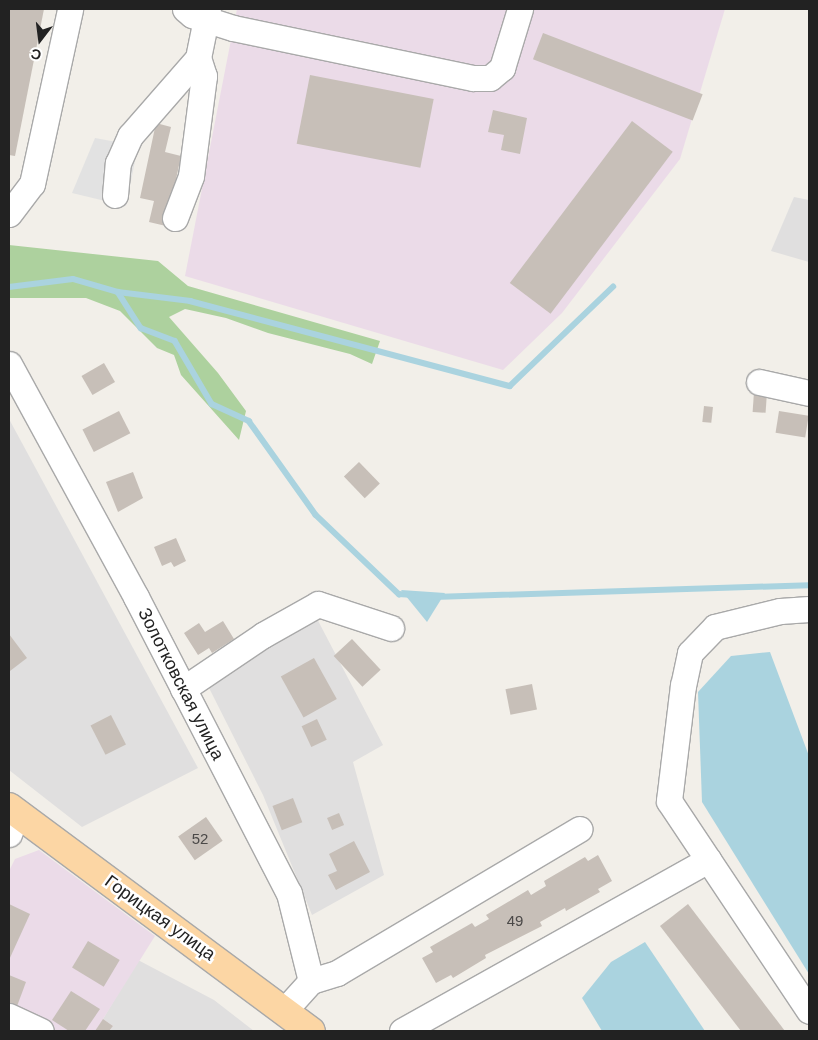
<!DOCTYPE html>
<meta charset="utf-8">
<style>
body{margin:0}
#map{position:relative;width:818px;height:1040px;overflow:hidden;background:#f2efe9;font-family:Helvetica,sans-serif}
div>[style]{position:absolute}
.residential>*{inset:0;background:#e0dfdf}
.industrial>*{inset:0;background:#ebdbe8}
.forest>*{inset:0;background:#add19e}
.parking>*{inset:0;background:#e2e2e2}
.water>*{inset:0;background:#aad3df}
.stream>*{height:5.5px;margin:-2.75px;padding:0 2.75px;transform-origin:2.75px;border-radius:2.75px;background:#aad3df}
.building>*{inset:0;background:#c7bfb8;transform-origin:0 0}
.roads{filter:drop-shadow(1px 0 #a9a9a9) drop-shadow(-1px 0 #a9a9a9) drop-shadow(0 1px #a9a9a9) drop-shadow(0 -1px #a9a9a9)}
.minor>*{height:25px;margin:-12.5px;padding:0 12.5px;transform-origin:12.5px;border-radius:12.5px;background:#fff}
.major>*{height:28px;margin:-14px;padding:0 14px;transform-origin:14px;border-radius:14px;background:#fcd6a4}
span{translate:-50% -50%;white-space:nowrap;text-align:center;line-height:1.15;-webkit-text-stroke:5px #fff;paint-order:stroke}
.number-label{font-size:15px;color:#4b4948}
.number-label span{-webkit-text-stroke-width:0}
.street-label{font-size:18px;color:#222}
.frame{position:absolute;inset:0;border:10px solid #222;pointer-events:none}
.north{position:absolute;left:15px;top:15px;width:50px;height:50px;-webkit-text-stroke:4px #fff;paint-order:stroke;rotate:195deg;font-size:14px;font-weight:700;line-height:20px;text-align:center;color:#222}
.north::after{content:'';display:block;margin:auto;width:18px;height:22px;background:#222;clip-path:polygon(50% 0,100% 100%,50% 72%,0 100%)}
</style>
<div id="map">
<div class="residential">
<i style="clip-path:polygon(794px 197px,809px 200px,809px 262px,771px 251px)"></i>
<i style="clip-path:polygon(9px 419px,198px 768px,82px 827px,9px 770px)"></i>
<i style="clip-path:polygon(314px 613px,383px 745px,353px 762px,384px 875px,312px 915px,263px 795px,204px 678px)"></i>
<i style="clip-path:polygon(138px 960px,214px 1000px,254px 1031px,109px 1031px,113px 1026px,103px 1019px)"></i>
</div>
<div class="industrial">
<i style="clip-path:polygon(237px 9px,725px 9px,680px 159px,562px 313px,503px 370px,185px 276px)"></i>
<i style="clip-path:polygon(39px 850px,155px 936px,103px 1019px,113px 1026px,109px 1031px,9px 1031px,9px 871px,15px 859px)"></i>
</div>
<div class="forest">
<i style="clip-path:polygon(9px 245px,158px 261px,188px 286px,380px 341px,372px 364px,350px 354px,268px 333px,226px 318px,185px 309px,169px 317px,218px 373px,246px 411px,239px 440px,181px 375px,174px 355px,157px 348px,120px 311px,86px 298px,9px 298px)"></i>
</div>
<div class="parking">
<i style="clip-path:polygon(95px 138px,138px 146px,126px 206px,72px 193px)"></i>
</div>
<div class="water">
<i style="clip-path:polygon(401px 590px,445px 593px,427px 622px)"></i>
<i style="clip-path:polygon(770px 652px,809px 756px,809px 974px,702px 802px,698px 692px,731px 656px)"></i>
<i style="clip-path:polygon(645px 942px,705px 1031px,602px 1031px,582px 998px,611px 962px)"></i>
</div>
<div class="stream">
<i style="left:9px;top:287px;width:64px;rotate:-7.1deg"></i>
<i style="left:73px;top:279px;width:47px;rotate:16.1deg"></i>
<i style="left:118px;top:292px;width:43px;rotate:57.4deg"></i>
<i style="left:141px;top:328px;width:36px;rotate:21deg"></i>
<i style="left:175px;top:341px;width:73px;rotate:59.6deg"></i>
<i style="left:212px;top:404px;width:41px;rotate:24.7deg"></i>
<i style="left:249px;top:421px;width:115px;rotate:54.5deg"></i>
<i style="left:316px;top:515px;width:115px;rotate:43.6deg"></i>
<i style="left:399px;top:594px;width:14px;rotate:4deg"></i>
<i style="left:118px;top:292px;width:73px;rotate:7.1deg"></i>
<i style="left:190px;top:301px;width:331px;rotate:14.9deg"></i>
<i style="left:510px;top:386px;width:143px;rotate:-43.9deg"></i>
<i style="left:434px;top:597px;width:375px;rotate:-1.8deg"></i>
</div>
<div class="building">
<i style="clip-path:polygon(9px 9px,44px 9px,15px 156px,9px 155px)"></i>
<i style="left:543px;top:33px;width:171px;height:28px;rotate:21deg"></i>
<i style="left:310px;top:75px;width:126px;height:70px;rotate:11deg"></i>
<i style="clip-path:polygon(493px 110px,527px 118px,520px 154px,501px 150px,504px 135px,488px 132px)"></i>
<i style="left:632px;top:121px;width:51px;height:203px;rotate:37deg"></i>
<i style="clip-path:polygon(156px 123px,171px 127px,165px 152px,181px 156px,166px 226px,149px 222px,154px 201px,140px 198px)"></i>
<i style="left:104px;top:363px;width:22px;height:26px;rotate:60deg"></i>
<i style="left:754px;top:392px;width:13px;height:20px;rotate:4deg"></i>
<i style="left:704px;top:406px;width:9px;height:16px;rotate:6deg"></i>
<i style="left:119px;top:411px;width:25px;height:41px;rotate:63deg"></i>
<i style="left:779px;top:411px;width:30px;height:22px;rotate:9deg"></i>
<i style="left:359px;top:462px;width:30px;height:21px;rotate:46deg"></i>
<i style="clip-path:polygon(133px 472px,143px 498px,118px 512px,106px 482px)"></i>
<i style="clip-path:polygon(176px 538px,186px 561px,174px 567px,171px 562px,162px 566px,154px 547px)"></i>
<i style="clip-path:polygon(223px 621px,234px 639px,212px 653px,209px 648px,198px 655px,184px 633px,199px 623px,205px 632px)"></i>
<i style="clip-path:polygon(9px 634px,27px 658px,10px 671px,9px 670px)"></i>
<i style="left:352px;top:639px;width:42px;height:25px;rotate:47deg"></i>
<i style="left:314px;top:658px;width:47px;height:38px;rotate:61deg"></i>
<i style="left:532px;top:684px;width:26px;height:27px;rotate:79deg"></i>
<i style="left:111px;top:715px;width:33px;height:23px;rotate:63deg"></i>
<i style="left:317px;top:719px;width:23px;height:17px;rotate:65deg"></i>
<i style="left:293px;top:798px;width:26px;height:22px;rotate:69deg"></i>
<i style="left:339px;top:813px;width:13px;height:13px;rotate:67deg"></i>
<i style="left:206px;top:817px;width:29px;height:34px;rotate:55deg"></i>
<i style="clip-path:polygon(354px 841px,370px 872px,336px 890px,328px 875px,337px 871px,329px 854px)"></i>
<i style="clip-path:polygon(598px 855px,612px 881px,598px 889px,600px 892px,566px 911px,565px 908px,540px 922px,542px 926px,485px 955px,486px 958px,453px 978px,451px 975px,436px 983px,422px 958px,433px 952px,430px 947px,472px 923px,475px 927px,489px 919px,486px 915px,528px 890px,531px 895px,546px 886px,544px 881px,585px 857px,588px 861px)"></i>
<i style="clip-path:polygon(9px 904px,30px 914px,9px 960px)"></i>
<i style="clip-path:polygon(688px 904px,785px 1031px,741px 1031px,660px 926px)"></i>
<i style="left:88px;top:941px;width:37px;height:31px;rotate:31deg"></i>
<i style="clip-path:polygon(9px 975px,26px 982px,16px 1009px,9px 1006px)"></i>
<i style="clip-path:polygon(71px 991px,100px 1009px,85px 1031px,69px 1031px,52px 1020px)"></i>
<i style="clip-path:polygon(103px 1019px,113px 1026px,109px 1031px,95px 1031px)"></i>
</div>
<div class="roads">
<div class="minor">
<i style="left:185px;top:9px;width:9px;rotate:41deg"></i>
<i style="left:192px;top:15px;width:43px;rotate:17.6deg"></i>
<i style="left:233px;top:28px;width:245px;rotate:11.8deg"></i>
<i style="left:473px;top:78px;width:17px"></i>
<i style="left:490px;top:78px;width:16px;rotate:-40deg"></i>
<i style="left:502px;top:68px;width:62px;rotate:-73deg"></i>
<i style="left:115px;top:195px;width:32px;rotate:-85deg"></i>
<i style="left:118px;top:163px;width:30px;rotate:-66deg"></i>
<i style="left:130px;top:136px;width:103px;rotate:-48.9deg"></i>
<i style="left:198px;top:58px;width:50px;rotate:-78.5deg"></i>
<i style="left:9px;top:214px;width:38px;rotate:-53deg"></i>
<i style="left:32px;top:184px;width:179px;rotate:-77.7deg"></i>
<i style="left:175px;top:218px;width:45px;rotate:-69.1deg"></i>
<i style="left:191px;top:176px;width:101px;rotate:-82.6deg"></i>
<i style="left:204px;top:76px;width:19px;rotate:-108deg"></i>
<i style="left:9px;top:364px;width:265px;rotate:61.4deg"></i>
<i style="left:136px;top:597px;width:333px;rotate:62.7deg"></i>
<i style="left:289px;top:893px;width:91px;rotate:76deg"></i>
<i style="left:311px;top:981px;width:39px;rotate:132deg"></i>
<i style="left:759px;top:382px;width:51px;rotate:12.4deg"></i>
<i style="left:809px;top:609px;width:29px;rotate:176deg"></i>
<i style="left:780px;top:611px;width:67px;rotate:166.2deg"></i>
<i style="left:715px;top:627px;width:36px;rotate:134deg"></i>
<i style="left:690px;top:653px;width:33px;rotate:102deg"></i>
<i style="left:683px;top:685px;width:117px;rotate:96.9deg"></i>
<i style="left:669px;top:801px;width:252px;rotate:56.3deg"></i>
<i style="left:183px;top:689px;width:97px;rotate:-34deg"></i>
<i style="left:263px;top:635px;width:63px;rotate:-29.4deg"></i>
<i style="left:318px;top:604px;width:77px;rotate:18.2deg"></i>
<i style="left:9px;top:834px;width:22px;rotate:-69deg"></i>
<i style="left:311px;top:981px;width:27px;rotate:-17deg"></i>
<i style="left:337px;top:973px;width:282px;rotate:-30.7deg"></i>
<i style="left:9px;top:1016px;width:35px;rotate:25deg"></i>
<i style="left:402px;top:1031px;width:351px;rotate:-29.2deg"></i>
</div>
<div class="major">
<i style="left:9px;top:807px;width:376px;rotate:36.6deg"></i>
</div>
</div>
<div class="number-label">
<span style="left:200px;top:839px">52</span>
<span style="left:515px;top:921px">49</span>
</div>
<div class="street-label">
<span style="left:181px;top:684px;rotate:63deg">Золотковская улица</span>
<span style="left:160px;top:918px;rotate:36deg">Горицкая улица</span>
</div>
<div class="frame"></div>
<div class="north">С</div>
</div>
